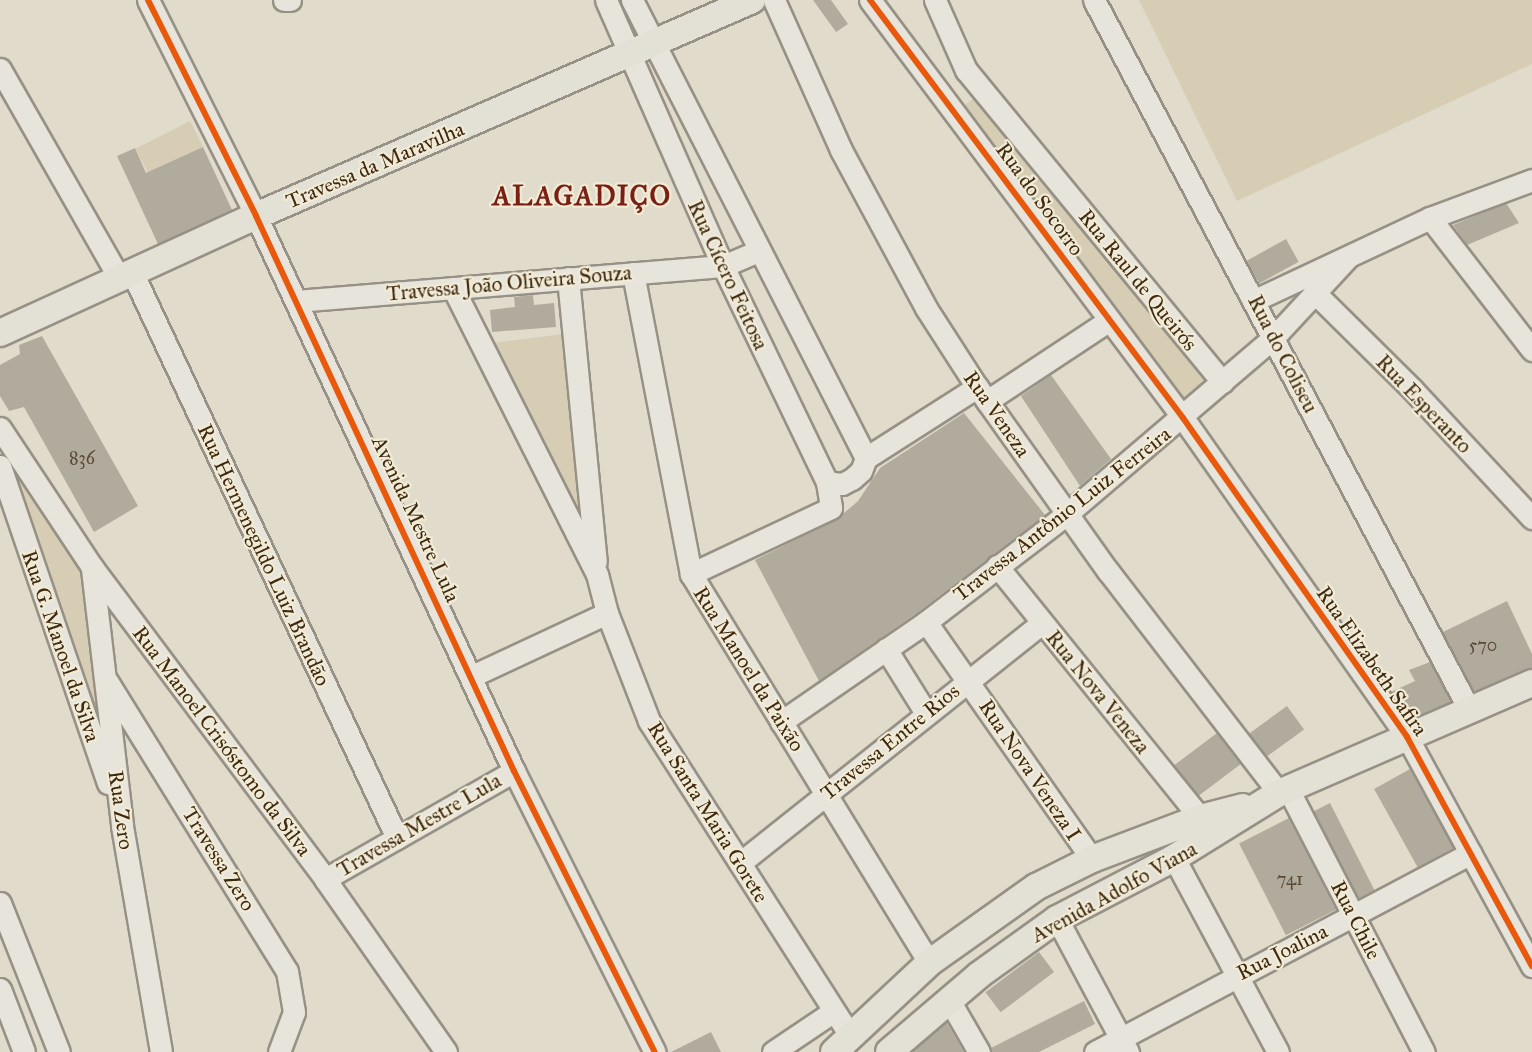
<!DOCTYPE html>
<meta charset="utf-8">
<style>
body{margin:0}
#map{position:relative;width:1532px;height:1052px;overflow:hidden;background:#e0dbca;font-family:"IM FELL Great Primer",serif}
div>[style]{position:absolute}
.green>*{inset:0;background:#d6cdb4;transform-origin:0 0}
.building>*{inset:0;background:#b1ab9e;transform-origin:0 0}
.roads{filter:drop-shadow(2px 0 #979185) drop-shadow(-2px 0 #979185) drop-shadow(0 2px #979185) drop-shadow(0 -2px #979185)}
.minor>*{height:21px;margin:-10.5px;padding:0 10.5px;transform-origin:10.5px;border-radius:10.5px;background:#e7e4dc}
.major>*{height:26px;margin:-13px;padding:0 13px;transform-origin:13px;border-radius:13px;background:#e3e0d6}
.cycleway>*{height:6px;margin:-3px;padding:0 3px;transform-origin:3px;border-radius:3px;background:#e8590c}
span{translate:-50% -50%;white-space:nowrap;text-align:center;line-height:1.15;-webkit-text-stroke:4.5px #f1ebd6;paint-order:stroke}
.number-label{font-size:18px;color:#5c4a34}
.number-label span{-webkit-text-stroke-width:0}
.street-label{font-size:21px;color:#3f2911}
.district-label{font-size:27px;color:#7a1f14;font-weight:700;letter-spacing:1.5px}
</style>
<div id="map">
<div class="green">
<i style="clip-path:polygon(1139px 0,1532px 0,1532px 64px,1237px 201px)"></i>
<i style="clip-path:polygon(974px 98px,1218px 395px,1191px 416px,957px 111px)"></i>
<i style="left:190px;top:121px;width:29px;height:61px;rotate:63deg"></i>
<i style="clip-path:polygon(564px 334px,586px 534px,491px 343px)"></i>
<i style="clip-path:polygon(0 445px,66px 530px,88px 589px,109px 761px)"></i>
</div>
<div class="building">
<i style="clip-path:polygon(813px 0,831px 0,848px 24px,836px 32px)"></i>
<i style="clip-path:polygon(203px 147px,232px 210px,158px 244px,117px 156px,135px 148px,146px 173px)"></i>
<i style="clip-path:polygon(1506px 203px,1519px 223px,1467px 245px,1453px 225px)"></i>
<i style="left:1286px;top:239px;width:26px;height:45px;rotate:61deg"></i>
<i style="clip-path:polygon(533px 295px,534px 305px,554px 303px,556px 327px,492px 332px,490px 310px,515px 307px,514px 297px)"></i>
<i style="clip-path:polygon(42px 336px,138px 506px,94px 532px,24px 407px,9px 411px,0 396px,0 365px,20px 354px,19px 345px)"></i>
<i style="clip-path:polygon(1051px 375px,1111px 459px,1080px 486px,1021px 396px)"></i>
<i style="clip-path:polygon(964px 413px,1045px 515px,918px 612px,819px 681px,755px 560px,836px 520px,858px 501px,880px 468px)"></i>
<i style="clip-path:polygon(1507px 601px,1532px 654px,1532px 668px,1474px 692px,1443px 632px)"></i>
<i style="clip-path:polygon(1430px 662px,1451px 702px,1410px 720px,1391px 692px,1415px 681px,1409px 670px)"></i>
<i style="left:1287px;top:706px;width:29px;height:47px;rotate:54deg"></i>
<i style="left:1217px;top:733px;width:39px;height:54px;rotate:53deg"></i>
<i style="left:1410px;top:769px;width:90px;height:41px;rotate:61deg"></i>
<i style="left:1330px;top:803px;width:98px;height:18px;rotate:63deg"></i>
<i style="left:1289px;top:818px;width:103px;height:56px;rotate:63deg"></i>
<i style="left:1039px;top:952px;width:25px;height:67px;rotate:53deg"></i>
<i style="clip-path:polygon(1084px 1001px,1095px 1024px,1039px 1052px,992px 1052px,991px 1048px)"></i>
<i style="clip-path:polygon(947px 1023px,964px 1052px,912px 1052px,942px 1026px)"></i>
<i style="clip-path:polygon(711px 1032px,721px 1052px,671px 1052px)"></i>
</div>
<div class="roads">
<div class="minor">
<i style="left:148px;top:0;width:241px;rotate:63.4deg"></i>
<i style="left:256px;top:216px;width:612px;rotate:65.07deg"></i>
<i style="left:514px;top:771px;width:314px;rotate:63.4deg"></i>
<i style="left:284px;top:0;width:6px"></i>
<i style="left:606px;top:0;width:291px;rotate:66.3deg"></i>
<i style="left:723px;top:266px;width:240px;rotate:64.3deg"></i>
<i style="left:827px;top:482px;width:26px;rotate:81deg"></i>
<i style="left:831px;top:508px;width:155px;rotate:154.8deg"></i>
<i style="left:632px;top:0;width:514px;rotate:62.94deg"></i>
<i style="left:774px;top:0;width:164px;rotate:65.9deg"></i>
<i style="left:841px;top:150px;width:179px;rotate:61.7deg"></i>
<i style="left:926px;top:308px;width:94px;rotate:57.2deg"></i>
<i style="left:977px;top:387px;width:226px;rotate:54.6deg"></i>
<i style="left:1108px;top:571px;width:280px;rotate:52.4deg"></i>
<i style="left:870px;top:0;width:522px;rotate:53.17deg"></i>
<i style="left:1183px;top:418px;width:390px;rotate:54.9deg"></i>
<i style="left:1407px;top:737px;width:261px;rotate:61.4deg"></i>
<i style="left:935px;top:0;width:77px;rotate:66.1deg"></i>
<i style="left:966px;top:70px;width:404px;rotate:50.6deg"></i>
<i style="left:1094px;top:0;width:802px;rotate:62.13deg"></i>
<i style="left:0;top:69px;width:241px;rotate:60.3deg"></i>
<i style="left:1430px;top:218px;width:167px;rotate:52.3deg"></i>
<i style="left:132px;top:272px;width:625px;rotate:64.91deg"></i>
<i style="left:633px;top:273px;width:307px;rotate:79.1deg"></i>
<i style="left:691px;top:574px;width:456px;rotate:58.5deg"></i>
<i style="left:568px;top:278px;width:285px;rotate:84.4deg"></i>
<i style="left:453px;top:288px;width:320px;rotate:63.3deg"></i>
<i style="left:597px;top:574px;width:40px;rotate:75.6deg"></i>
<i style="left:607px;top:613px;width:116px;rotate:68.7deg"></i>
<i style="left:649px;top:721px;width:373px;rotate:57.4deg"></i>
<i style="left:1314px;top:292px;width:139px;rotate:44.7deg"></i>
<i style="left:1413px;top:390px;width:175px;rotate:47.1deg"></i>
<i style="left:1255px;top:300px;width:193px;rotate:-25.1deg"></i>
<i style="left:1430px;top:218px;width:109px;rotate:-20.4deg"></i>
<i style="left:296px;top:301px;width:428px;rotate:-4.7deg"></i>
<i style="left:723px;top:266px;width:38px;rotate:-23deg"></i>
<i style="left:987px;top:401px;width:145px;rotate:-33.5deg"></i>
<i style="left:0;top:428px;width:167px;rotate:56.5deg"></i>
<i style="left:92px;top:567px;width:389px;rotate:53.2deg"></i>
<i style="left:325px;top:879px;width:211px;rotate:55deg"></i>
<i style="left:0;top:466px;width:335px;rotate:71.2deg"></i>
<i style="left:827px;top:482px;width:15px;rotate:8deg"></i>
<i style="left:842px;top:484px;width:11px;rotate:-27deg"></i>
<i style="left:852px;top:479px;width:12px;rotate:-42deg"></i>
<i style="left:861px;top:471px;width:14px;rotate:-69deg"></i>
<i style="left:866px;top:458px;width:132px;rotate:-32.6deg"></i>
<i style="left:997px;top:566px;width:324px;rotate:51.1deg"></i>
<i style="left:92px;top:569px;width:259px;rotate:83.3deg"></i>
<i style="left:122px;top:826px;width:229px;rotate:80.2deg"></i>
<i style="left:926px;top:622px;width:289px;rotate:55deg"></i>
<i style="left:886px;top:649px;width:75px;rotate:58deg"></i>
<i style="left:472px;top:676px;width:149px;rotate:-25deg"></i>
<i style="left:107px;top:681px;width:341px;rotate:58.2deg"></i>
<i style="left:287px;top:971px;width:42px;rotate:80.3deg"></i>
<i style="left:294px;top:1012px;width:43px;rotate:110.6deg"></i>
<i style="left:781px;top:722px;width:176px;rotate:-34.6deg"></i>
<i style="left:926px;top:622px;width:179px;rotate:-37.5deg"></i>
<i style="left:1068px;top:513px;width:271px;rotate:-40.5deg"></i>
<i style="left:1274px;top:337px;width:109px;rotate:-47.2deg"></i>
<i style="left:1288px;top:789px;width:296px;rotate:62.7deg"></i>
<i style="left:1174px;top:858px;width:220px;rotate:61.8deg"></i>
<i style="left:740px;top:863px;width:386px;rotate:-38.5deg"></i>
<i style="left:325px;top:879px;width:218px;rotate:-29.7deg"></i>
<i style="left:0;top:903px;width:160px;rotate:68.4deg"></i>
<i style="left:1057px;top:919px;width:151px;rotate:61.9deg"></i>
<i style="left:0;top:989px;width:67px;rotate:69.1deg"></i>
<i style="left:949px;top:1000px;width:60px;rotate:60deg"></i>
<i style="left:773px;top:1052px;width:73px;rotate:-33.9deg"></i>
<i style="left:1095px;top:1052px;width:425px;rotate:-27.9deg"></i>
</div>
<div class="major">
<i style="left:0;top:333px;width:281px;rotate:-24.6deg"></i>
<i style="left:256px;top:216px;width:541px;rotate:-23.53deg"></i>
<i style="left:834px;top:1052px;width:130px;rotate:-43.1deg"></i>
<i style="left:929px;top:963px;width:131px;rotate:-35.4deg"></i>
<i style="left:1036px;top:887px;width:63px;rotate:-26.6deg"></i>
<i style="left:1092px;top:859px;width:116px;rotate:-20.8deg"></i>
<i style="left:1200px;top:818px;width:44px;rotate:-14.3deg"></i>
<i style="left:889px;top:1052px;width:118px;rotate:-40.5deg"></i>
<i style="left:979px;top:975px;width:96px;rotate:-35.7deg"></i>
<i style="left:1057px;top:919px;width:132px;rotate:-27.5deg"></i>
<i style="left:1174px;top:858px;width:123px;rotate:-31.8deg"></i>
<i style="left:1279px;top:793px;width:276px;rotate:-23.5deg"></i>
</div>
</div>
<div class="cycleway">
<i style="left:148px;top:0;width:241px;rotate:63.4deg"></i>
<i style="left:256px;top:216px;width:612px;rotate:65.07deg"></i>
<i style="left:514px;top:771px;width:314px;rotate:63.4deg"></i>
<i style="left:870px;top:0;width:522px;rotate:53.17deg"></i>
<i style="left:1183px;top:418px;width:390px;rotate:54.9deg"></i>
<i style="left:1407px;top:737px;width:261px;rotate:61.4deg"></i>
</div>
<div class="number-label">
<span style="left:82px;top:458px">836</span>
<span style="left:1483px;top:645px">570</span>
<span style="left:1290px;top:879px">741</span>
</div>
<div class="street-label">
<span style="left:375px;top:165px;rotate:-23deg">Travessa da Maravilha</span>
<span style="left:1040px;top:199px;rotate:54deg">Rua do Socorro</span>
<span style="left:728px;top:275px;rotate:65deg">Rua Cícero Feitosa</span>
<span style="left:1138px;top:280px;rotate:51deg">Rua Raul de Queirós</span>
<span style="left:509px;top:283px;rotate:-5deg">Travessa João Oliveira Souza</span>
<span style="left:1283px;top:354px;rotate:63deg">Rua do Coliseu</span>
<span style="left:1424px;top:404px;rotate:46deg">Rua Esperanto</span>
<span style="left:997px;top:414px;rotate:55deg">Rua Veneza</span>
<span style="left:1062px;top:514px;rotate:-38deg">Travessa Antônio Luiz Ferreira</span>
<span style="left:416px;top:519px;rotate:65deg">Avenida Mestre Lula</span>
<span style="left:264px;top:555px;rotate:65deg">Rua Hermenegildo Luiz Brandão</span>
<span style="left:61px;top:646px;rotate:71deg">Rua G. Manoel da Silva</span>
<span style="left:1372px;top:661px;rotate:55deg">Rua Elizabeth Safira</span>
<span style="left:749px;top:669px;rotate:58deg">Rua Manoel da Paixão</span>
<span style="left:1098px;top:692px;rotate:51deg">Rua Nova Veneza</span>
<span style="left:222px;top:741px;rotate:53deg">Rua Manoel Crisóstomo da Silva</span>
<span style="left:890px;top:742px;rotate:-39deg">Travessa Entre Rios</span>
<span style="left:1030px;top:770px;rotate:56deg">Rua Nova Veneza I</span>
<span style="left:121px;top:810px;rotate:82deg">Rua Zero</span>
<span style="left:708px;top:812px;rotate:58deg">Rua Santa Maria Gorete</span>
<span style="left:419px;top:825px;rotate:-30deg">Travessa Mestre Lula</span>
<span style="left:219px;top:859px;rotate:58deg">Travessa Zero</span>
<span style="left:1114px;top:892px;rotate:-29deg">Avenida Adolfo Viana</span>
<span style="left:1356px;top:920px;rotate:63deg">Rua Chile</span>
<span style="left:1282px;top:952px;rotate:-27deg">Rua Joalina</span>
</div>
<div class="district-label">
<span style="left:582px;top:196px">ALAGADIÇO</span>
</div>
</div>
